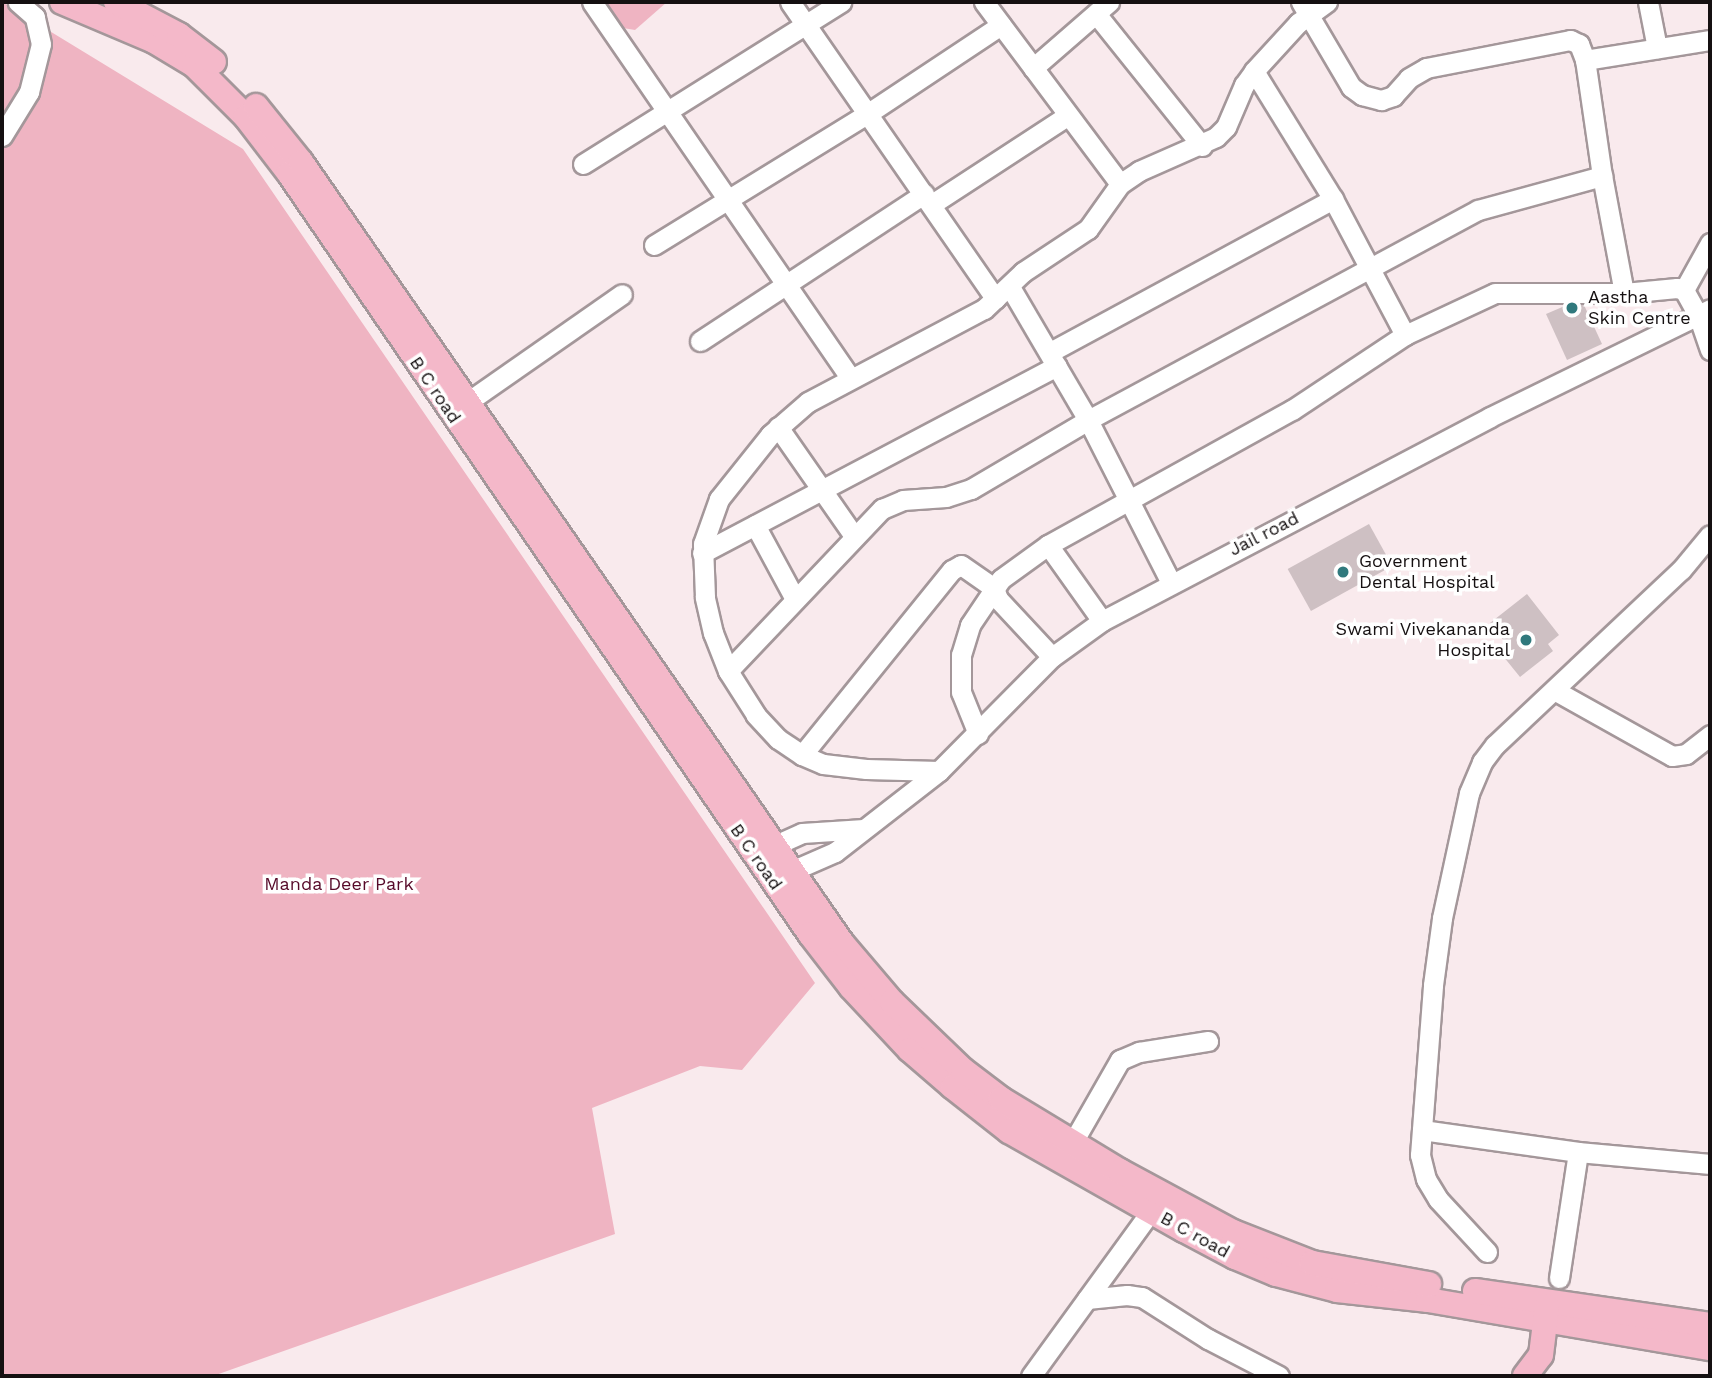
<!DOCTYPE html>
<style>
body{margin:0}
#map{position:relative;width:1712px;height:1378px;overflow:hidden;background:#f9eaed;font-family:"Work Sans",sans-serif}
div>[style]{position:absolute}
.green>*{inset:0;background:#efb4c2}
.building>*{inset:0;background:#cec0c3;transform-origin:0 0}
.roads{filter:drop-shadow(2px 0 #a4979a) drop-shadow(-2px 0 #a4979a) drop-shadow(0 2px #a4979a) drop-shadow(0 -2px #a4979a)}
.minor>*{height:19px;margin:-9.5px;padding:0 9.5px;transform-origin:9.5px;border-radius:9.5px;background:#fff}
.major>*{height:24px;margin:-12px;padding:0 12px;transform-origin:12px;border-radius:12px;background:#f4b8c9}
.dots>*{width:19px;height:19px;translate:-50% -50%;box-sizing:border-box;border:4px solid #fff;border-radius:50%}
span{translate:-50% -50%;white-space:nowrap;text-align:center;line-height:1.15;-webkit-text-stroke:7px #fff;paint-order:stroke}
.poi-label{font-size:18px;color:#151011}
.left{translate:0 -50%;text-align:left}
.right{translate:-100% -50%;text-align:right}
.street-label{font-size:18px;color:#151011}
.park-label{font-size:18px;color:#570a29}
.frame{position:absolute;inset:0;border:4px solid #151011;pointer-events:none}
</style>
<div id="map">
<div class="green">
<i style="clip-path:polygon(2px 2px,243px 149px,815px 983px,742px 1070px,700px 1066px,592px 1108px,615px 1234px,213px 1376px,2px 1376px)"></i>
<i style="clip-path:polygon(606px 2px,667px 2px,635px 30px,623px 28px)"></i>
</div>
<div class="building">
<i style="clip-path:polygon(1567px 305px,1584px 305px,1602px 344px,1567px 360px,1546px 314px)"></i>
<i style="left:1369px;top:524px;width:48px;height:93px;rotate:61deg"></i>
<i style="clip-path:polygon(1527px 594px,1559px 635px,1548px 644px,1553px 651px,1520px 677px,1503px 656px,1511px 650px,1490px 623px)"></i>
</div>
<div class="roads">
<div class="minor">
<i style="left:592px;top:2px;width:456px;rotate:55.5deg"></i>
<i style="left:790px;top:2px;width:361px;rotate:55.3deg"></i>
<i style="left:984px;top:2px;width:227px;rotate:53.2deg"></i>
<i style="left:1301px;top:2px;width:99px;rotate:59.5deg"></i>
<i style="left:1351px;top:87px;width:14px;rotate:36deg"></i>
<i style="left:1362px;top:95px;width:20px;rotate:15deg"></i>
<i style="left:1381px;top:100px;width:13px;rotate:-18deg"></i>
<i style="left:1393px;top:96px;width:24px;rotate:-48deg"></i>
<i style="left:1409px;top:78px;width:20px;rotate:-30deg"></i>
<i style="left:1426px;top:68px;width:147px;rotate:-11deg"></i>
<i style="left:1570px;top:40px;width:10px;rotate:24deg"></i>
<i style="left:1579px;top:44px;width:17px;rotate:69deg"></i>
<i style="left:1648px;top:2px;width:47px;rotate:78.9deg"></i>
<i style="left:1097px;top:15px;width:168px;rotate:51.3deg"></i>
<i style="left:1033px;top:68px;width:101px;rotate:-41deg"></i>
<i style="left:1254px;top:71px;width:150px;rotate:58.3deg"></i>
<i style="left:1333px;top:199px;width:154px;rotate:62.1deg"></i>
<i style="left:1405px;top:335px;width:99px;rotate:-25deg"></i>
<i style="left:1495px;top:293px;width:129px"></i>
<i style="left:1624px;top:293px;width:119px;rotate:-100.6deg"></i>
<i style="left:1602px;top:176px;width:117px;rotate:-98.3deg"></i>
<i style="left:1585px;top:60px;width:127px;rotate:-9.1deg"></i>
<i style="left:2px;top:136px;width:52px;rotate:-58.5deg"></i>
<i style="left:29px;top:92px;width:49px;rotate:-76deg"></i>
<i style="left:41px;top:44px;width:28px;rotate:-103deg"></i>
<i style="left:35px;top:17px;width:23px;rotate:-139deg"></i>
<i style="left:583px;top:164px;width:305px;rotate:-32.1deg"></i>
<i style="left:932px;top:204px;width:161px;rotate:-33.1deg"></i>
<i style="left:654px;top:245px;width:250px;rotate:-31.6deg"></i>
<i style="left:867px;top:114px;width:161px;rotate:-33.6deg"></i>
<i style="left:1010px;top:287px;width:154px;rotate:59.6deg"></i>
<i style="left:1088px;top:420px;width:183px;rotate:63deg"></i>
<i style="left:1684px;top:290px;width:54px;rotate:-61deg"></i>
<i style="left:1624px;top:293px;width:53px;rotate:-5.4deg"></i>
<i style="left:1677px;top:288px;width:7px;rotate:16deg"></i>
<i style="left:1684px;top:290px;width:29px;rotate:61deg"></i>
<i style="left:1698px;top:315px;width:37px;rotate:71deg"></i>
<i style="left:700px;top:341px;width:268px;rotate:-33.3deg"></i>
<i style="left:1050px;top:352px;width:322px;rotate:-28.4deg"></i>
<i style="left:466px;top:403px;width:190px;rotate:-34.9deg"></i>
<i style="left:778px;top:427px;width:133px;rotate:55.1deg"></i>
<i style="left:755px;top:525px;width:84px;rotate:61.6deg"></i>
<i style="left:1048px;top:545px;width:93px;rotate:54.6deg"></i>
<i style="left:702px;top:553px;width:401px;rotate:-27.8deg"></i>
<i style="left:728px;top:671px;width:224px;rotate:-46.5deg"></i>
<i style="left:882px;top:509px;width:23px;rotate:-23deg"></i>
<i style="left:903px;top:500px;width:43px;rotate:-4deg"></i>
<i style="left:946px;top:497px;width:26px;rotate:-18deg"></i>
<i style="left:971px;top:489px;width:136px;rotate:-30.5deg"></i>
<i style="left:1088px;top:420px;width:443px;rotate:-28.3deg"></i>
<i style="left:1478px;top:210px;width:129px;rotate:-15.3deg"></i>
<i style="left:1554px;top:690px;width:135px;rotate:29.2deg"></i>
<i style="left:1672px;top:756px;width:14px;rotate:-8deg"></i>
<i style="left:1686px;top:754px;width:31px;rotate:-38deg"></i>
<i style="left:978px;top:734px;width:45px;rotate:-112deg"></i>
<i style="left:961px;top:692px;width:37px;rotate:-90deg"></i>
<i style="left:961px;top:655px;width:31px;rotate:-73deg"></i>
<i style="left:970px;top:625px;width:55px;rotate:-56deg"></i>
<i style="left:1001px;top:579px;width:58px;rotate:-35.9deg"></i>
<i style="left:1048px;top:545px;width:279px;rotate:-29deg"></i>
<i style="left:1292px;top:410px;width:136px;rotate:-33.6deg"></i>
<i style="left:802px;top:755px;width:238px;rotate:-51deg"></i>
<i style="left:952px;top:570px;width:10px;rotate:-29deg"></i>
<i style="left:961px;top:565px;width:40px;rotate:34.9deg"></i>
<i style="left:994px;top:588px;width:12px;rotate:70deg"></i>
<i style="left:998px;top:599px;width:79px;rotate:47deg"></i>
<i style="left:939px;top:771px;width:73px;rotate:-178.4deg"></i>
<i style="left:866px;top:769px;width:43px;rotate:-173.4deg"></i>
<i style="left:823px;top:764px;width:23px;rotate:-157deg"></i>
<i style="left:802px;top:755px;width:29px;rotate:-146deg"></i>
<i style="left:778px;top:739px;width:33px;rotate:-133deg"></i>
<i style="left:756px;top:715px;width:52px;rotate:-122.5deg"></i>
<i style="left:728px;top:671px;width:41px;rotate:-111.5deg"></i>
<i style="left:713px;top:633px;width:37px;rotate:-103deg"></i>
<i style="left:705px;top:597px;width:53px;rotate:-92.2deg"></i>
<i style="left:703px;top:544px;width:48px;rotate:-70.4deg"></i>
<i style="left:719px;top:499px;width:82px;rotate:-51.4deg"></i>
<i style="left:770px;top:435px;width:50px;rotate:-41deg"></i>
<i style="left:808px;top:402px;width:199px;rotate:-27.9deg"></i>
<i style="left:984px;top:309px;width:54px;rotate:-43.5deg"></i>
<i style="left:1023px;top:272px;width:78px;rotate:-33.5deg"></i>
<i style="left:1088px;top:229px;width:55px;rotate:-54.6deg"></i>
<i style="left:1120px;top:184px;width:23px;rotate:-34deg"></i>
<i style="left:1139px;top:171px;width:84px;rotate:-23.8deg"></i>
<i style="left:1216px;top:137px;width:14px;rotate:-45deg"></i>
<i style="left:1226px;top:127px;width:46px;rotate:-66.8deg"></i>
<i style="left:1244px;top:85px;width:17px;rotate:-54deg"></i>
<i style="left:1254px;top:71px;width:65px;rotate:-47.5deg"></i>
<i style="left:1298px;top:23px;width:36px;rotate:-36deg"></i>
<i style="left:762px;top:851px;width:44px;rotate:-24.2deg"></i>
<i style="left:802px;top:833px;width:62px;rotate:-3.7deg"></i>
<i style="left:780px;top:876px;width:60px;rotate:-23.6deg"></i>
<i style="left:835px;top:852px;width:132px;rotate:-37.9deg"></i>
<i style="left:939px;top:771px;width:161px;rotate:-45.3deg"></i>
<i style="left:1052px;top:657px;width:62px;rotate:-35.8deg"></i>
<i style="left:1102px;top:621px;width:438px;rotate:-27.7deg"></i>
<i style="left:1490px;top:417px;width:245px;rotate:-26.1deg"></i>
<i style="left:1422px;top:1130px;width:158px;rotate:8deg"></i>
<i style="left:1578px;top:1152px;width:133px;rotate:5.2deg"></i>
<i style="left:1073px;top:1142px;width:95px;rotate:-60.2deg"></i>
<i style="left:1120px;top:1060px;width:21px;rotate:-23deg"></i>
<i style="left:1139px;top:1052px;width:70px;rotate:-9.1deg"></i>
<i style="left:1487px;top:1252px;width:72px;rotate:-132.8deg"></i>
<i style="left:1438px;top:1199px;width:23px;rotate:-121deg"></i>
<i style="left:1426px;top:1179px;width:25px;rotate:-104deg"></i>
<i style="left:1420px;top:1155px;width:170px;rotate:-85.6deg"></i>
<i style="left:1433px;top:985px;width:68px;rotate:-82.3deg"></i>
<i style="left:1442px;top:918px;width:128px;rotate:-77.8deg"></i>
<i style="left:1469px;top:793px;width:34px;rotate:-67deg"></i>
<i style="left:1482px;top:762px;width:21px;rotate:-53deg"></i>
<i style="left:1495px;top:745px;width:255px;rotate:-43.3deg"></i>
<i style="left:1681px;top:570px;width:45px;rotate:-50.4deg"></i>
<i style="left:1559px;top:1278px;width:127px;rotate:-81.4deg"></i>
<i style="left:1087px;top:1299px;width:40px;rotate:-5.7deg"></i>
<i style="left:1127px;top:1295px;width:15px;rotate:8deg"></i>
<i style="left:1142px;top:1297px;width:78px;rotate:32.5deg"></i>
<i style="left:1208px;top:1339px;width:80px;rotate:27.5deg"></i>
<i style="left:1031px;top:1376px;width:204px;rotate:-54deg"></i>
</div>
<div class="major">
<i style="left:62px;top:2px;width:100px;rotate:23deg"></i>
<i style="left:154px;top:41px;width:47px;rotate:31deg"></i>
<i style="left:194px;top:65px;width:74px;rotate:45deg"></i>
<i style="left:246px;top:117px;width:71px;rotate:52.5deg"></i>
<i style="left:289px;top:173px;width:922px;rotate:55.6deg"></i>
<i style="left:810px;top:934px;width:67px;rotate:52.3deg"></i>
<i style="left:851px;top:987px;width:86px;rotate:46.9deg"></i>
<i style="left:910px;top:1050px;width:57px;rotate:40.7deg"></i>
<i style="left:953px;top:1087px;width:71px;rotate:38.2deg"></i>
<i style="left:1009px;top:1131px;width:201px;rotate:29.5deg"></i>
<i style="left:1184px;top:1230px;width:58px;rotate:27.9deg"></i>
<i style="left:1235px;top:1257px;width:44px;rotate:22.5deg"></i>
<i style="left:1276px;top:1274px;width:63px;rotate:14.7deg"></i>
<i style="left:1337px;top:1290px;width:92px;rotate:6.3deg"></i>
<i style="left:1428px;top:1300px;width:286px;rotate:9.7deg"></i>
<i style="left:116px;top:2px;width:71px;rotate:27.6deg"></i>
<i style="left:179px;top:35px;width:44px;rotate:37.6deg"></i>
<i style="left:256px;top:106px;width:72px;rotate:51.2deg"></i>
<i style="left:301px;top:162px;width:949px;rotate:55.3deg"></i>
<i style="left:841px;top:942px;width:79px;rotate:49.6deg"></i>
<i style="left:892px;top:1002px;width:98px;rotate:43.8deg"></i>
<i style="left:963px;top:1070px;width:48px;rotate:37.3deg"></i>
<i style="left:1001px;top:1099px;width:139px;rotate:31.2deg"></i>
<i style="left:1120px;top:1171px;width:128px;rotate:28.4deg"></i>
<i style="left:1233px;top:1232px;width:85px;rotate:21.4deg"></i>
<i style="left:1312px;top:1263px;width:119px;rotate:10.2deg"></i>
<i style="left:1475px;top:1291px;width:237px;rotate:8.2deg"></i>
<i style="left:1525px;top:1376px;width:26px;rotate:-53deg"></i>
<i style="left:1541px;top:1355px;width:49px;rotate:-83deg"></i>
</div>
</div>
<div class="dots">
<i style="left:1572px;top:308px;background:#30797d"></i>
<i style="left:1343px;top:572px;background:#30797d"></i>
<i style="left:1526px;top:640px;background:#30797d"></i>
</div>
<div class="poi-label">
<span class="left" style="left:1588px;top:308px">Aastha<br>Skin Centre</span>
<span class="left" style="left:1359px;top:572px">Government<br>Dental Hospital</span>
<span class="right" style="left:1510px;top:640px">Swami Vivekananda<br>Hospital</span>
</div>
<div class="street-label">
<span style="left:435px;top:390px;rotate:56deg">B C road</span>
<span style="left:1264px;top:534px;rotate:-27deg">Jail road</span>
<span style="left:756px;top:857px;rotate:55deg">B C road</span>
<span style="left:1195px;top:1235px;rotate:29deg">B C road</span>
</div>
<div class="park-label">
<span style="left:339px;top:884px">Manda Deer Park</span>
</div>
<div class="frame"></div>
</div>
